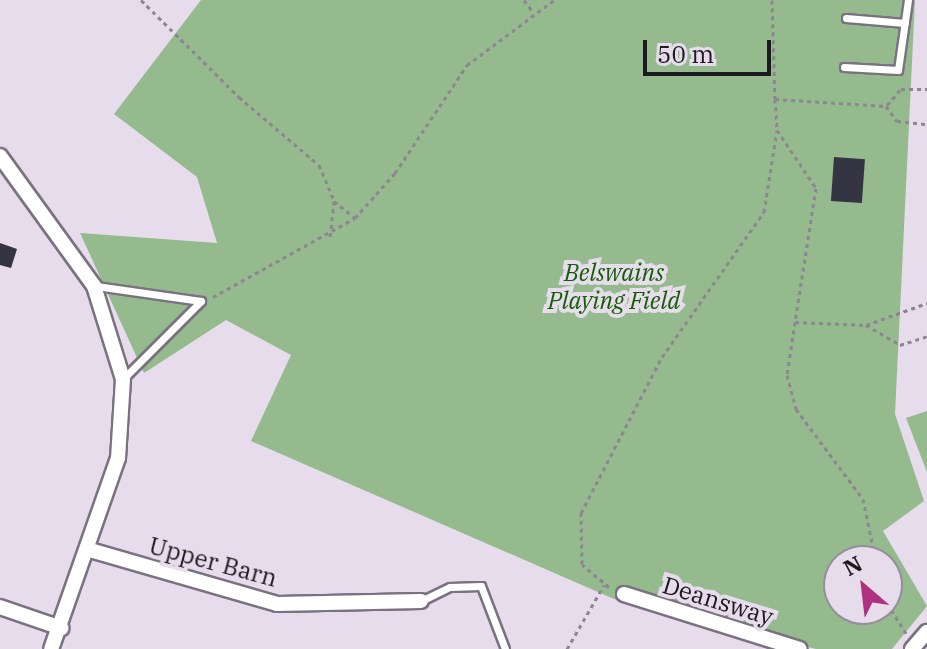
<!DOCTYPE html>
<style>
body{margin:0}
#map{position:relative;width:927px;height:649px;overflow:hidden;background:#e6dcec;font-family:"IBM Plex Serif",serif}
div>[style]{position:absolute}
.green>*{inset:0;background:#94ba8e}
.building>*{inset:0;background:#353442;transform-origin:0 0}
.path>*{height:3px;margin-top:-1.5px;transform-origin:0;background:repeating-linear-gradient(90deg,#8d8691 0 4px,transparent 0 8px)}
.roads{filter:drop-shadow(2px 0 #7b7281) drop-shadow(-2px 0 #7b7281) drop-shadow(0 2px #7b7281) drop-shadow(0 -2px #7b7281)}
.lane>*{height:7px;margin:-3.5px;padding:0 3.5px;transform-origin:3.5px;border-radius:3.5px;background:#fff}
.street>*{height:14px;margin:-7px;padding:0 7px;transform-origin:7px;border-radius:7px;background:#fff}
span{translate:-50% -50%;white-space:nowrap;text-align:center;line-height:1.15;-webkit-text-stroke:8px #e6dcec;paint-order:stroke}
.park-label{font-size:24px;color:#135e03;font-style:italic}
.street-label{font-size:24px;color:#1d1a1f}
.north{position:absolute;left:823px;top:545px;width:80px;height:80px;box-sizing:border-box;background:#e6dcec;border:2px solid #968e9a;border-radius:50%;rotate:332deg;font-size:22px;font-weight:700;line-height:32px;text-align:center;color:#1d1a1f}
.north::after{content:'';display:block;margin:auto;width:28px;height:36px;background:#af3281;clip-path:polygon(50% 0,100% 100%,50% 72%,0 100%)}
.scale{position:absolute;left:643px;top:40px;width:128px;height:36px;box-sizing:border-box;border:4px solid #1d1a1f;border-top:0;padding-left:10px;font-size:24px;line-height:28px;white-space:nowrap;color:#1d1a1f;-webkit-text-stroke:6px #e6dcec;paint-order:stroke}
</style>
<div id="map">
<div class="green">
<i style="clip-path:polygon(evenodd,201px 0,915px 0,895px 414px,924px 501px,883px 531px,927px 606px,892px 649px,816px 649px,614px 599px,251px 441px,291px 355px,226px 320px,144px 373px,80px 233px,217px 243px,197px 177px,114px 114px,201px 0,839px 561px,887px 561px,887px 609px,839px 609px,839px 561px)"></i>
<i style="clip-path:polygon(927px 411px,927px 472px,906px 418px)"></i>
</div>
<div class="building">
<i style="left:834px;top:157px;width:31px;height:44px;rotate:4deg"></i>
<i style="clip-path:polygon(0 243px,17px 249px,11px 268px,0 265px)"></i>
</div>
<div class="path">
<i style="left:141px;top:0;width:138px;rotate:44.7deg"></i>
<i style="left:239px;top:97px;width:105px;rotate:40.4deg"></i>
<i style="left:319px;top:165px;width:39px;rotate:67deg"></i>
<i style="left:334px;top:201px;width:36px;rotate:96deg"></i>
<i style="left:524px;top:0;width:15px;rotate:53deg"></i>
<i style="left:772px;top:0;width:99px;rotate:88.3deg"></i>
<i style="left:775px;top:99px;width:111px;rotate:3.6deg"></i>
<i style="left:886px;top:106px;width:19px;rotate:54deg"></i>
<i style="left:897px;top:121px;width:30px;rotate:6deg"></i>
<i style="left:775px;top:99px;width:31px;rotate:86deg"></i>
<i style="left:777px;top:130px;width:70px;rotate:56.1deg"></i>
<i style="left:816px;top:188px;width:136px;rotate:98.9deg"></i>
<i style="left:795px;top:322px;width:71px;rotate:2.4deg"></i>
<i style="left:866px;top:325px;width:65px;rotate:-19.8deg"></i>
<i style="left:887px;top:105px;width:21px;rotate:-49deg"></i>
<i style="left:901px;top:89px;width:26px"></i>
<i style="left:334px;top:201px;width:27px;rotate:39deg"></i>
<i style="left:213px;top:297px;width:162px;rotate:-29.1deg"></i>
<i style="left:355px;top:218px;width:60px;rotate:-48.4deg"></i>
<i style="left:395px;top:173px;width:130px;rotate:-56.3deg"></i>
<i style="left:467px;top:65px;width:109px;rotate:-36.8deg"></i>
<i style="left:795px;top:322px;width:54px;rotate:98.6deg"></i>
<i style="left:787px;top:375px;width:35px;rotate:75deg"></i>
<i style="left:796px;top:409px;width:112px;rotate:53.3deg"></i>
<i style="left:863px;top:499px;width:63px;rotate:78.2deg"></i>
<i style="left:866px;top:325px;width:39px;rotate:30deg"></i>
<i style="left:900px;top:345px;width:28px;rotate:-18deg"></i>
<i style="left:609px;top:587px;width:35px;rotate:-140deg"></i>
<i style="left:582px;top:564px;width:51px;rotate:-91.1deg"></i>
<i style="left:581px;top:513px;width:176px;rotate:-62.6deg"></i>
<i style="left:662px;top:357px;width:177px;rotate:-54.9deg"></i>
<i style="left:764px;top:212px;width:83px;rotate:-81deg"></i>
<i style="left:887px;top:603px;width:36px;rotate:58deg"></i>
<i style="left:567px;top:649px;width:74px;rotate:-60deg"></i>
</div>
<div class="roads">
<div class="lane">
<i style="left:846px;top:18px;width:59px;rotate:4.8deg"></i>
<i style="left:844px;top:67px;width:54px;rotate:3.2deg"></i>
<i style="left:898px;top:70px;width:71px;rotate:-81.9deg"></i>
<i style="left:96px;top:286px;width:106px;rotate:8.1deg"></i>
<i style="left:201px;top:301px;width:109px;rotate:135deg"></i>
<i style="left:421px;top:601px;width:32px;rotate:-26deg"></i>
<i style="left:450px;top:587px;width:31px;rotate:-2deg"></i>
<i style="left:481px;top:586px;width:67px;rotate:69.1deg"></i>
</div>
<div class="street">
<i style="left:0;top:156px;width:160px;rotate:54.1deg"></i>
<i style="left:94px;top:286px;width:97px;rotate:72.7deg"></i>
<i style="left:123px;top:379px;width:79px;rotate:93.6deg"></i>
<i style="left:118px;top:458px;width:202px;rotate:109.3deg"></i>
<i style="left:90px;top:550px;width:195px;rotate:16.1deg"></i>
<i style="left:277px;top:604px;width:144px;rotate:-1.2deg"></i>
<i style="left:624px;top:594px;width:184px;rotate:17.4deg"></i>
<i style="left:0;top:607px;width:65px;rotate:19deg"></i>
<i style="left:912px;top:649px;width:23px;rotate:-49deg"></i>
</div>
</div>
<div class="park-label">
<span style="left:614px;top:287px">Belswains<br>Playing Field</span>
</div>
<div class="street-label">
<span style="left:213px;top:562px;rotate:15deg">Upper Barn</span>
<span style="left:718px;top:601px;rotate:17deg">Deansway</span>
</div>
<div class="north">N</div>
<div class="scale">50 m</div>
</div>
